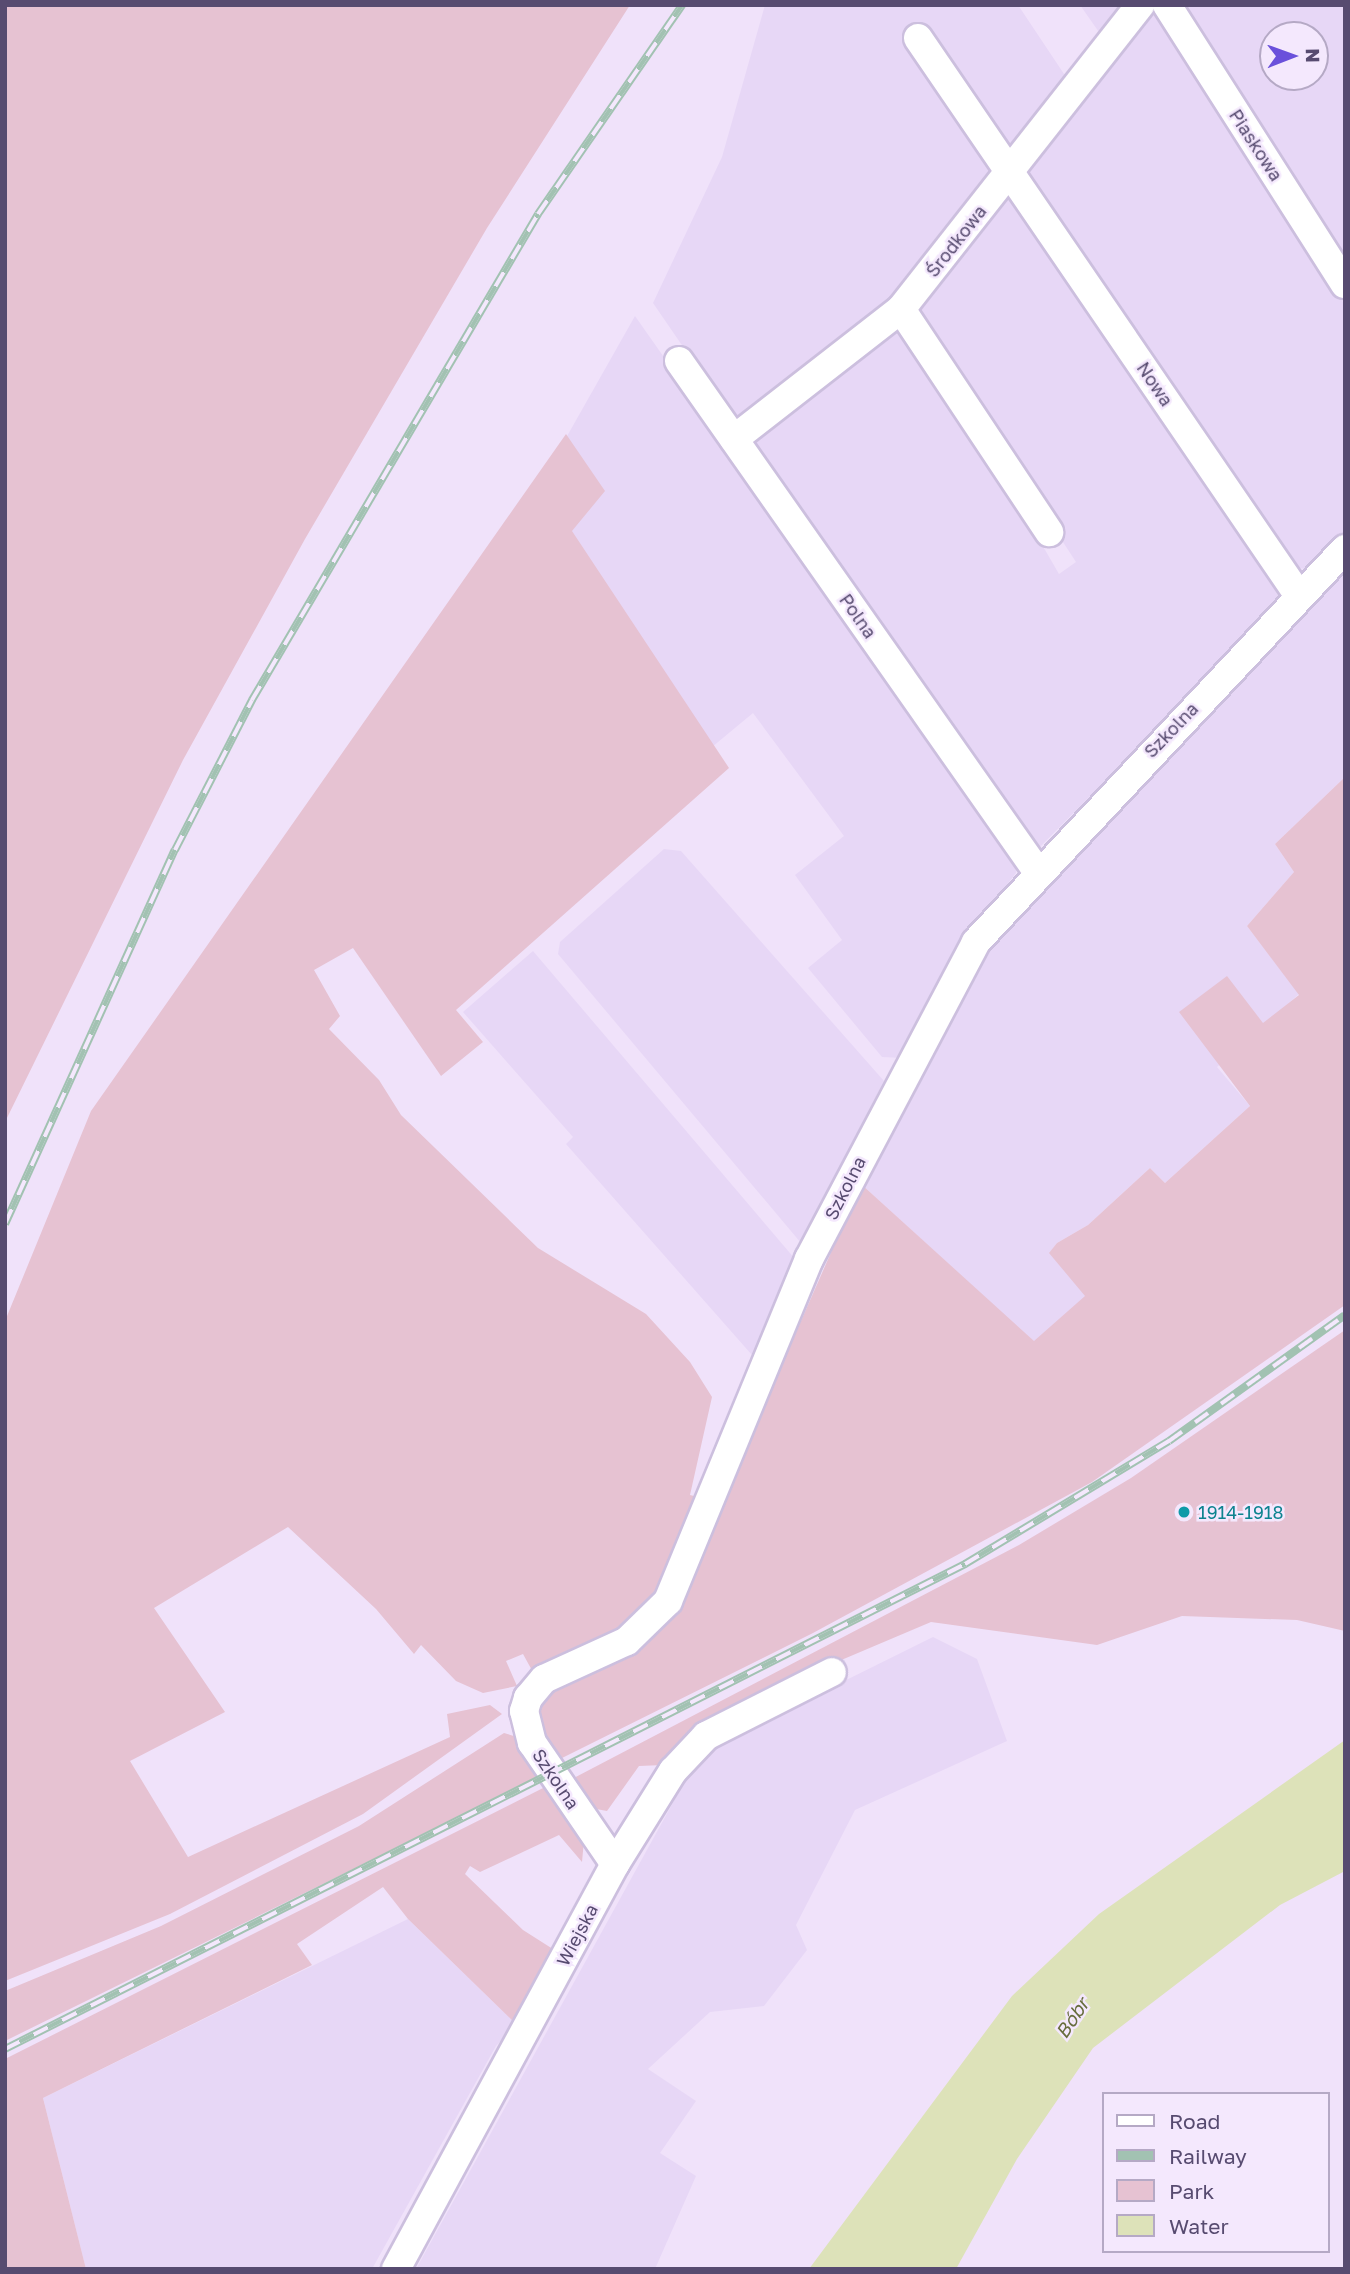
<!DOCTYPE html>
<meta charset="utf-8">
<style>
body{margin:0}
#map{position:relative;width:1350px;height:2274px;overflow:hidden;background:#f0e2fa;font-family:"Golos Text",sans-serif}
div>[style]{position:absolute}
.residential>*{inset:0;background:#e7d7f6}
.green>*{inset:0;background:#e6c2d2}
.water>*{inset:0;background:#dde2b9}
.roads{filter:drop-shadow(2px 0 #ccbfde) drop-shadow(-2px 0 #ccbfde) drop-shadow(0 2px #ccbfde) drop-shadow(0 -2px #ccbfde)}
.minor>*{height:28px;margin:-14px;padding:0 14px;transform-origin:14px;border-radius:14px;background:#fff}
.rail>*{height:8px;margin-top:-4px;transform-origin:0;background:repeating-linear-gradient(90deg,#f4e8fd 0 16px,#a2c2b2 0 32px);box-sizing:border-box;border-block:2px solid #a2c2b2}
.dots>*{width:19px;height:19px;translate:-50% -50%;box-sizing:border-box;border:4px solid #f4e8fd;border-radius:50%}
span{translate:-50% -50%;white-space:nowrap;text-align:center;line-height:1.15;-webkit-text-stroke:5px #f4e8fd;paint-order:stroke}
.street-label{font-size:18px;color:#574b70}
.culture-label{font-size:18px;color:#0d838f}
.left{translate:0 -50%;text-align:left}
.water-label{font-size:19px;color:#676d3d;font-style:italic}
.frame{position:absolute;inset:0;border:7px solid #574b70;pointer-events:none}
.legend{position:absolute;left:1102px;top:2092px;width:228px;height:161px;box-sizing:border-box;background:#f4e8fd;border:2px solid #b5a9c5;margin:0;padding:9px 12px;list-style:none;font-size:21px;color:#574b70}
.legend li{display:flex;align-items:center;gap:14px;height:35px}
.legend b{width:35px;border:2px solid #b5a9c5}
.north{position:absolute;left:1259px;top:21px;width:70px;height:70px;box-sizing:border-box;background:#f4e8fd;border:2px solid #b5a9c5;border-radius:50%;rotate:89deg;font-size:19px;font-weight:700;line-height:28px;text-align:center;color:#574b70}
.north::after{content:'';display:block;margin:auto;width:24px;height:32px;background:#6a50db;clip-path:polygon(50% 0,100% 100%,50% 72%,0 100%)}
</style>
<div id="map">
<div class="residential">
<i style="clip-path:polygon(765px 5px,1018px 5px,1068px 80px,901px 290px,734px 421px,653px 303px,722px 157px)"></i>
<i style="clip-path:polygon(1080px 5px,1122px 5px,1101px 35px)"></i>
<i style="clip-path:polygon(evenodd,1179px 5px,1345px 5px,1345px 264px,1179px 5px,1273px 35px,1315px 35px,1315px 77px,1273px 77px,1273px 35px)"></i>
<i style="clip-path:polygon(1148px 11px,1158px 12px,1345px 305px,1345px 535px,1311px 570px,1294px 567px,1024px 170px)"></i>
<i style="clip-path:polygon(1006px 196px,1022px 204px,1280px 596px,1277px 606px,1040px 847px,1032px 844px,748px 439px,899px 324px,1001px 474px,1059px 574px,1076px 562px,913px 312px)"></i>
<i style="clip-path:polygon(635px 316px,1015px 857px,1016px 873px,961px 945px,903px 1058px,882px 1057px,808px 968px,842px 940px,795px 875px,844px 836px,753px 713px,706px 752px,536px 491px)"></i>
<i style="clip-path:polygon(1345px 569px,1345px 777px,1275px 844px,1294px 872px,1247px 926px,1299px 994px,1217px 1067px,1250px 1106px,1165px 1183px,1150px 1168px,1088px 1225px,1057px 1243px,1050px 1253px,1086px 1296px,1034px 1342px,861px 1184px,979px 955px)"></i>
<i style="clip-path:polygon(664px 849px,681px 851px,884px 1081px,801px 1243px,558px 954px,560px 942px)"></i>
<i style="clip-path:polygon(533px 951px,795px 1259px,752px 1355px,566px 1144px,573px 1137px,463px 1012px)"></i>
<i style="clip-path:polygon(933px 1637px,977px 1659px,1007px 1741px,855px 1810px,796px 1925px,807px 1950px,764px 2006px,710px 2012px,648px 2069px,696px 2101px,660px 2153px,696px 2176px,655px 2269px,416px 2269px,691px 1770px,723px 1741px)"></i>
<i style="clip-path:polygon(408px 1919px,516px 2024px,496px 2046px,372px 2269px,86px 2269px,43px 2098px)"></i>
</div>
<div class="green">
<i style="clip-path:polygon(5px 5px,630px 5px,487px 228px,305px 539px,183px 760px,5px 1122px)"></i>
<i style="clip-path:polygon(566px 434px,605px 491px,572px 531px,729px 768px,456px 1010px,483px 1042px,441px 1076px,353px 948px,314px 970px,340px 1016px,329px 1029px,379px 1080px,401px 1115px,538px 1248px,646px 1314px,690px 1362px,712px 1397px,690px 1495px,698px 1497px,664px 1585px,632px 1626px,534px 1674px,523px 1654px,506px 1661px,517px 1686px,483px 1693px,456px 1681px,421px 1645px,414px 1654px,376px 1609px,288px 1527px,154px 1608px,225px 1712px,130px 1761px,188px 1857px,450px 1737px,447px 1714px,490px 1705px,502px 1714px,363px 1814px,170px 1914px,5px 1981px,5px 1321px,91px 1111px)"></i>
<i style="clip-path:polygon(1345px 777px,1345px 1305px,1092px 1482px,813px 1633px,554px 1762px,541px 1740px,541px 1700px,551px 1687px,648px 1642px,684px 1588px,861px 1184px,1034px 1341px,1085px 1296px,1049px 1253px,1057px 1243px,1088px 1225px,1150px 1168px,1165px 1183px,1250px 1106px,1179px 1012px,1227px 976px,1263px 1023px,1299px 995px,1247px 926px,1294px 872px,1275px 844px)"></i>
<i style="clip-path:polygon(1345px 1330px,1345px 1631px,1297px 1620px,1182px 1616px,1097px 1645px,931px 1622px,839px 1661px,663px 1765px,639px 1766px,607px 1811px,591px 1808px,570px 1780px,1019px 1545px,1131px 1478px)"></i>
<i style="clip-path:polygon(504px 1733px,517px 1737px,542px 1776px,5px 2041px,5px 1991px,161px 1926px,359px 1826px)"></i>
<i style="clip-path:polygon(549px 1785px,584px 1840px,582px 1862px,559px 1835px,480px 1872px,470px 1866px,465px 1874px,523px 1930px,556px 1951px,516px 2024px,408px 1919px,383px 1887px,297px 1944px,312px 1965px,43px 2098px,86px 2269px,5px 2269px,5px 2059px)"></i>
</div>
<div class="water">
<i style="clip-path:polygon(1345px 1740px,1345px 1871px,1280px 1905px,1093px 2048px,1017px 2159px,956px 2269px,809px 2269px,1012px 1996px,1099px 1914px)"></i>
</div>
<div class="roads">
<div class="minor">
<i style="left:1167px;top:5px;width:331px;rotate:57.5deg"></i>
<i style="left:918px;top:38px;width:676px;rotate:55.67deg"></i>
<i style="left:901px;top:309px;width:268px;rotate:56.4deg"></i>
<i style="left:679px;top:361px;width:623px;rotate:54.93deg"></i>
<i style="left:734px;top:439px;width:212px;rotate:-37.9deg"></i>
<i style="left:901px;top:309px;width:387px;rotate:-51.8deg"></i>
<i style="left:615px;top:1864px;width:147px;rotate:-124.4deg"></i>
<i style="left:532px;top:1743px;width:33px;rotate:-104deg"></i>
<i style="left:524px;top:1711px;width:14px;rotate:-73deg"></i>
<i style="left:528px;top:1698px;width:25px;rotate:-50deg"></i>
<i style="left:544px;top:1679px;width:91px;rotate:-24.6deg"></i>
<i style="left:627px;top:1641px;width:57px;rotate:-44.3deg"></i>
<i style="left:668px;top:1601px;width:370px;rotate:-67.6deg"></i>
<i style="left:809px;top:1259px;width:358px;rotate:-62.2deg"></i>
<i style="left:976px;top:942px;width:539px;rotate:-46.8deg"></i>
<i style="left:396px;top:2269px;width:460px;rotate:-61.6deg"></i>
<i style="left:615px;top:1864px;width:110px;rotate:-58.1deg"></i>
<i style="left:673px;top:1771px;width:48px;rotate:-46.7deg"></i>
<i style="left:706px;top:1736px;width:141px;rotate:-26.9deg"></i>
</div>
</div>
<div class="rail">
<i style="left:5px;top:1224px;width:411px;rotate:-65.6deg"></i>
<i style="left:175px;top:850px;width:169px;rotate:-62.8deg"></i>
<i style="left:252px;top:700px;width:564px;rotate:-59.52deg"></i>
<i style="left:538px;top:214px;width:254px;rotate:-55.4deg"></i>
<i style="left:5px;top:2049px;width:1076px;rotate:-26.8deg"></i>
<i style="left:965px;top:1564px;width:238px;rotate:-31.1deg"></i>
<i style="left:1169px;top:1441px;width:216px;rotate:-35.6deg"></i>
</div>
<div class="dots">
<i style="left:1184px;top:1512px;background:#0f9aa8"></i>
</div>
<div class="street-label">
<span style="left:1256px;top:145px;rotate:57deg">Piaskowa</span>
<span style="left:956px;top:241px;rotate:-52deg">Środkowa</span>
<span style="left:1155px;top:384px;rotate:56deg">Nowa</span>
<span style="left:858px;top:616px;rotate:55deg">Polna</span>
<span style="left:1171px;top:730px;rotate:-46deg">Szkolna</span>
<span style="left:845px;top:1188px;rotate:-63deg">Szkolna</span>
<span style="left:556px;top:1779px;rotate:56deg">Szkolna</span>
<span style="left:577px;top:1935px;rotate:-62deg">Wiejska</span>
</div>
<div class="culture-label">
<span class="left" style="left:1198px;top:1512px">1914-1918</span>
</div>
<div class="water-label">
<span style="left:1072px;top:2018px;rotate:-56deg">Bóbr</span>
</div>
<div class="frame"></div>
<ul class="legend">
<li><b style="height:9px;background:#fff"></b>Road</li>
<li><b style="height:9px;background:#a2c2b2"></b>Railway</li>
<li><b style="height:19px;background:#e6c2d2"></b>Park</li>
<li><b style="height:19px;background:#dde2b9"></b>Water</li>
</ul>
<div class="north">N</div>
</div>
